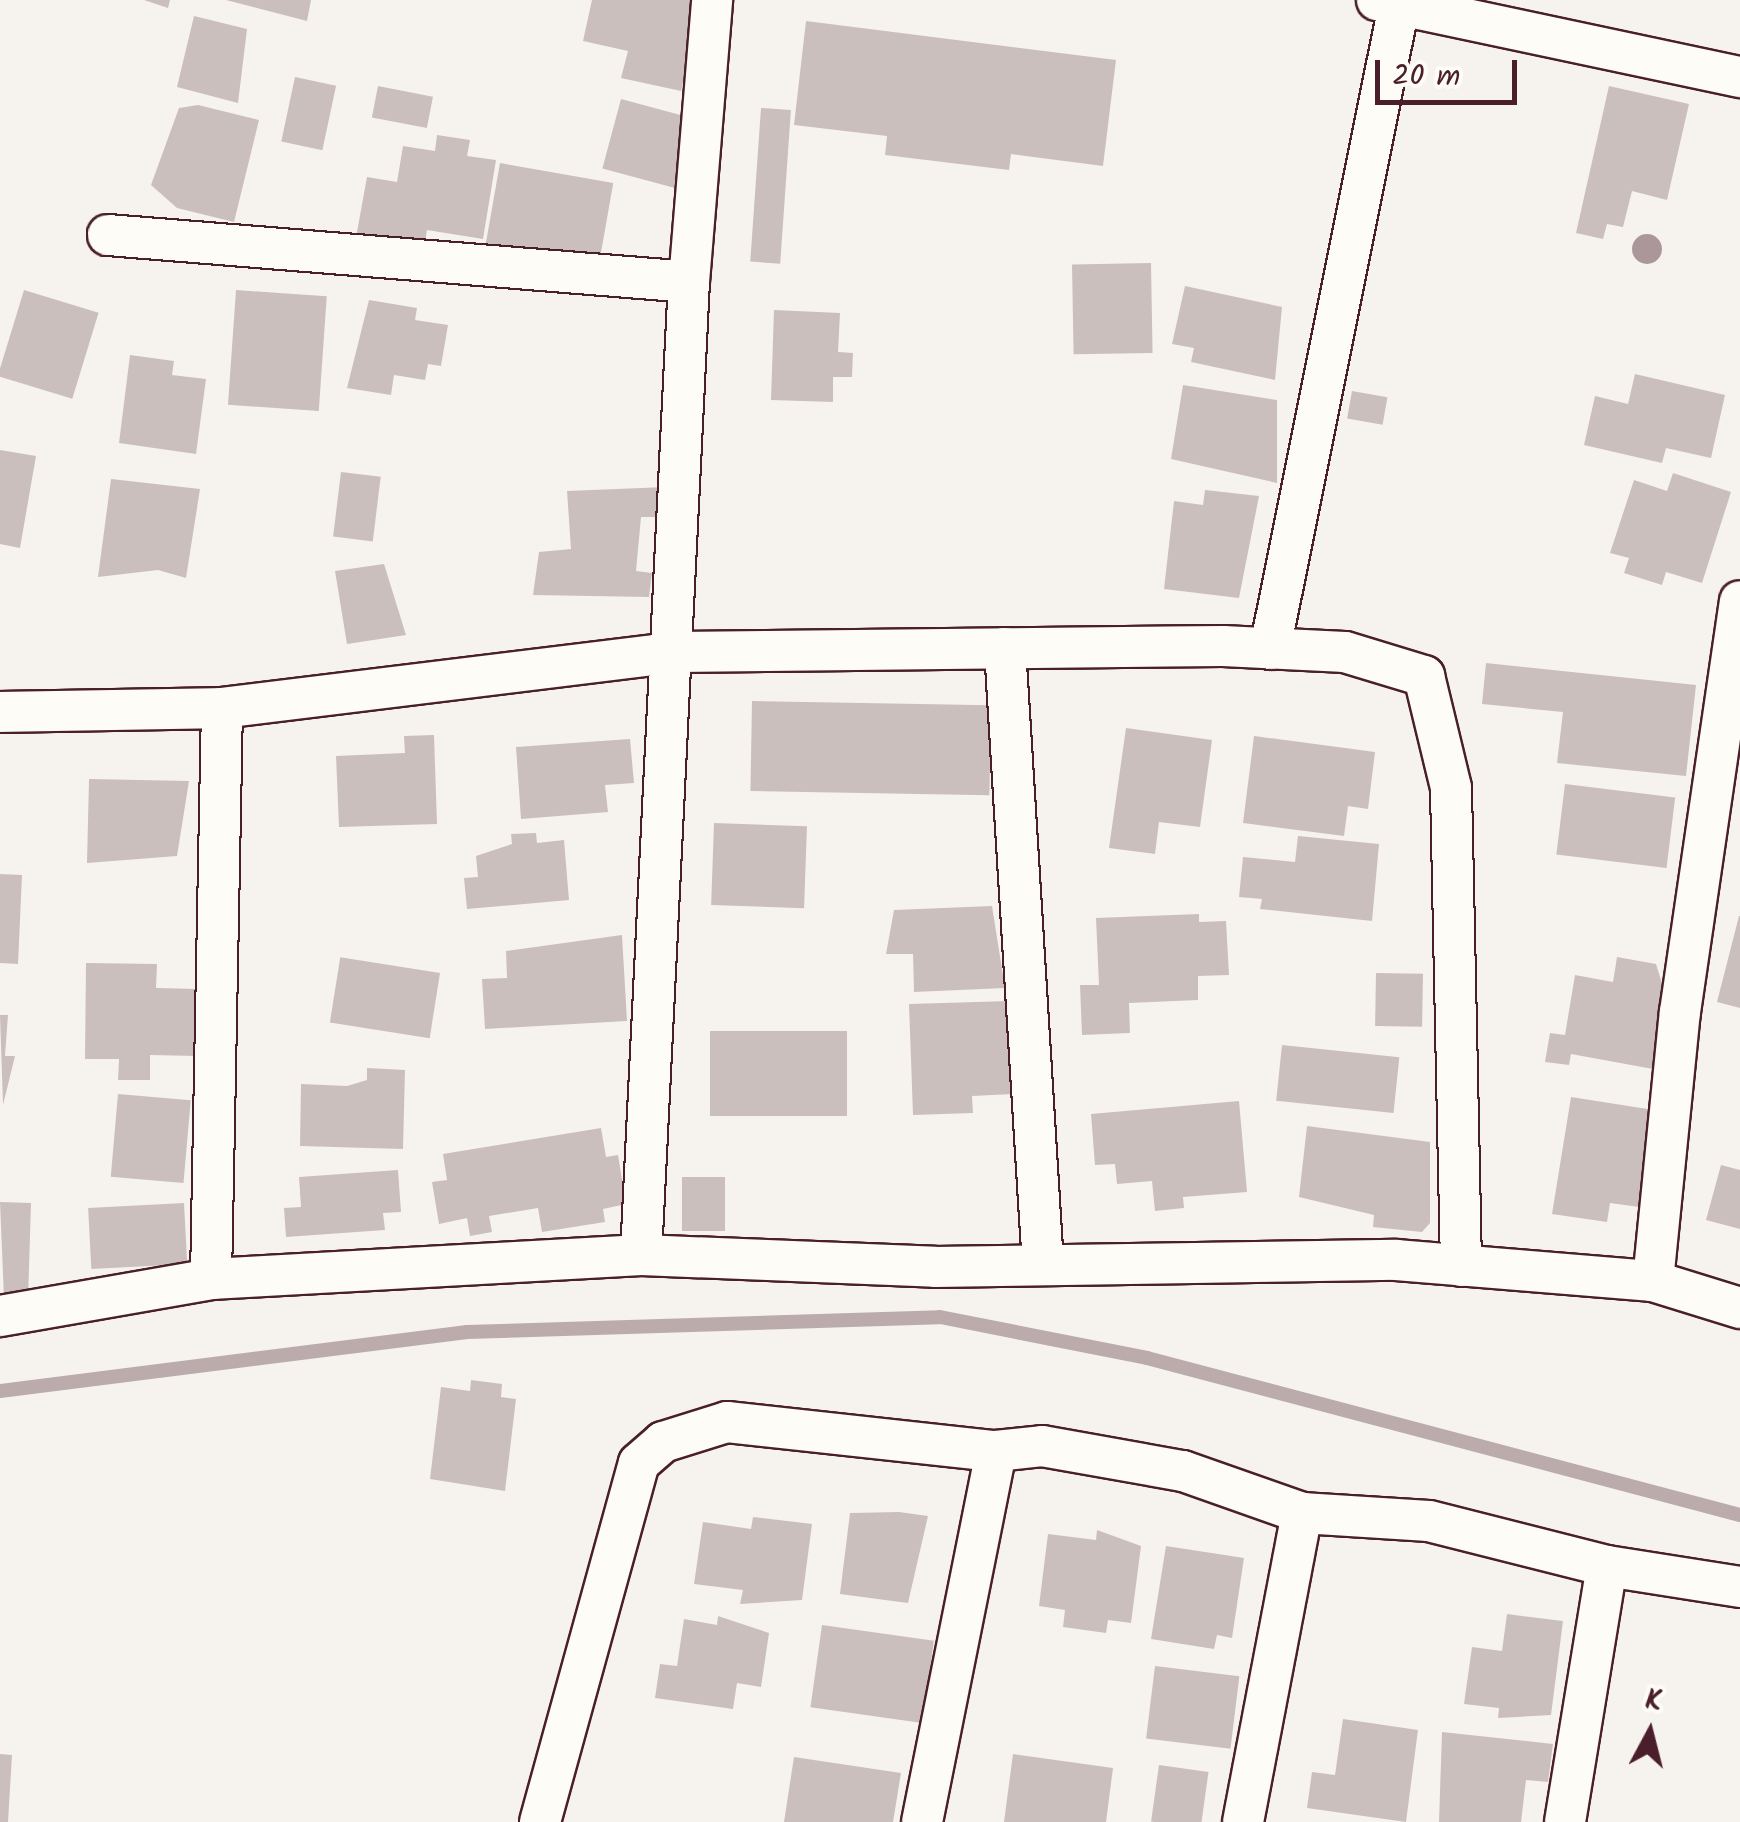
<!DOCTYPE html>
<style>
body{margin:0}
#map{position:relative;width:1740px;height:1822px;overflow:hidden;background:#f6f3ef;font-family:Kalam,sans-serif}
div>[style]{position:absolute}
.stream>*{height:14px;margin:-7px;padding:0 7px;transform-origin:7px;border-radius:7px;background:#bbabac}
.building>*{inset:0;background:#cbbfbe;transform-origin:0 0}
.roads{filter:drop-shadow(2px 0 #4a1f2b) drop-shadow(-2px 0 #4a1f2b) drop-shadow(0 2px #4a1f2b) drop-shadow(0 -2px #4a1f2b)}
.street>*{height:40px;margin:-20px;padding:0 20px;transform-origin:20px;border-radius:20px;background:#fdfcf7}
.trees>*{width:30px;height:30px;margin:-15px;border-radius:50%;background:#ab979a}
span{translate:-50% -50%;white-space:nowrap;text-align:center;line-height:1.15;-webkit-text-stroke:10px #fdfcf7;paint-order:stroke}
.north{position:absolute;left:1600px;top:1682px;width:100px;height:100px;-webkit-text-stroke:8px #fdfcf7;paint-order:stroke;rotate:7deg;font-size:28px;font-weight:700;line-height:40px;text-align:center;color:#4a1f2b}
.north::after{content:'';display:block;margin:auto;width:35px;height:45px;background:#4a1f2b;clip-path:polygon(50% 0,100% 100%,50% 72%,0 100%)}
.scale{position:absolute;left:1375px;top:60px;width:142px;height:45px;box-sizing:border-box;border:5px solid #4a1f2b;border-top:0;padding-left:12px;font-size:30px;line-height:35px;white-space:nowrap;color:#4a1f2b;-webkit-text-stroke:8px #fdfcf7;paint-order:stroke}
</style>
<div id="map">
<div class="stream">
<i style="left:0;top:1391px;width:471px;rotate:-7.2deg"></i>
<i style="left:467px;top:1332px;width:473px;rotate:-1.8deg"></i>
<i style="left:940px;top:1317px;width:211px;rotate:11.2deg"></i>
<i style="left:1147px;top:1358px;width:613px;rotate:14.83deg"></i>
</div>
<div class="building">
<i style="clip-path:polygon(144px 0,170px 0,168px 8px)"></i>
<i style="clip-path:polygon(226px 0,311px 0,307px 21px)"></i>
<i style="clip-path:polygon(592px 0,702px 0,681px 91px,621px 78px,628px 51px,583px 41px)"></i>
<i style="clip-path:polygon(194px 16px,247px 29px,238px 103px,177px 87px)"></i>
<i style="clip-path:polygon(806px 21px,1116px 60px,1103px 166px,1011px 154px,1009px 170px,885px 155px,887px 136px,794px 125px)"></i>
<i style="left:295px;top:77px;width:42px;height:66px;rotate:12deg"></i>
<i style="left:378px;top:86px;width:56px;height:32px;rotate:11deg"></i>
<i style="clip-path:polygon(1609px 86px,1689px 104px,1667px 200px,1632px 191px,1623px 227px,1607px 224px,1603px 239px,1576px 233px)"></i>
<i style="left:621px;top:99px;width:78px;height:72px;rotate:15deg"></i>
<i style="clip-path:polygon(198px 105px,259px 120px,234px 222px,177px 208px,151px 185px,179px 108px)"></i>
<i style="left:761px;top:108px;width:30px;height:154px;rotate:4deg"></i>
<i style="clip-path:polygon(437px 135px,470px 140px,467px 156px,496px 160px,483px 239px,427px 230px,425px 242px,391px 236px,388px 249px,355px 243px,367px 177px,397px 182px,403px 146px,435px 151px)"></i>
<i style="left:500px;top:163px;width:115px;height:85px;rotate:10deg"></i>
<i style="left:1151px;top:263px;width:90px;height:79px;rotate:89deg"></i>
<i style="clip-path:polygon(1185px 286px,1282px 307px,1275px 380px,1191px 362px,1194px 348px,1172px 344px)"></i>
<i style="left:24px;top:290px;width:78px;height:90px;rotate:17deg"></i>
<i style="left:236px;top:290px;width:91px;height:115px;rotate:4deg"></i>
<i style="clip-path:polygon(369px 300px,417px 308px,415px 320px,448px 325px,441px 366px,428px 364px,425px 380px,394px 375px,391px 395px,347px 388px)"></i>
<i style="clip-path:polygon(774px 310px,840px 313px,838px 352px,853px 353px,852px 377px,833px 377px,833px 402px,771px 400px)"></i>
<i style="clip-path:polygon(130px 355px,174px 361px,172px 375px,206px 379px,196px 454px,119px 443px)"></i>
<i style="clip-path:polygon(1635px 374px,1725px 395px,1711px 458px,1666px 448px,1662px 463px,1584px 445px,1595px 396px,1628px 404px)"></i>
<i style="clip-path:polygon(1183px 385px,1277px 400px,1277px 483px,1171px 459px)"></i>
<i style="left:1352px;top:391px;width:36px;height:28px;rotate:10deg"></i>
<i style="clip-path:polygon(0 450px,36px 456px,20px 548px,0 544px)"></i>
<i style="left:341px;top:472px;width:40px;height:65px;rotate:7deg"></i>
<i style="clip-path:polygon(1673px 473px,1731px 492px,1702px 583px,1666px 572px,1662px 585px,1624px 573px,1629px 558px,1610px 553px,1634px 480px,1667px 491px)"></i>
<i style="clip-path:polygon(111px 479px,200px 489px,186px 578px,158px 570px,98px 577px)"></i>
<i style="clip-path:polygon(666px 487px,663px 517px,641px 517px,636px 571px,652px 573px,649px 597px,533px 595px,539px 552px,571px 549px,567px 491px)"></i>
<i style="clip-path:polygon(1205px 490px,1259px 496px,1239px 598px,1164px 589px,1174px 501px,1203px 505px)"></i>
<i style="clip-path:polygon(384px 564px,406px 635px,347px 644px,335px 571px)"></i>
<i style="clip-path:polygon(1486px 663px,1696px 685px,1686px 776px,1557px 763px,1563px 712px,1482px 704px)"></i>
<i style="left:752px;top:701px;width:239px;height:90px;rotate:1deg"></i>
<i style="clip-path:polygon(1126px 728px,1212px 740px,1200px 827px,1159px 822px,1155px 854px,1109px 848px)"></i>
<i style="clip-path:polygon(434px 735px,437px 824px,339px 827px,336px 756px,405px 753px,404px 736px)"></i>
<i style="clip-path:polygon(1254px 736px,1375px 752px,1368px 809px,1348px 806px,1344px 836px,1243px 823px)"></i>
<i style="clip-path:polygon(630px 739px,634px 783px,605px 785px,608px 812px,521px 819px,516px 747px)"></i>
<i style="clip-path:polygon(89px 779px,189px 781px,177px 856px,87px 863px)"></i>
<i style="left:1565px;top:784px;width:111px;height:71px;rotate:7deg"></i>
<i style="left:714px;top:823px;width:93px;height:82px;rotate:2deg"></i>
<i style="clip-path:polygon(536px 833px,537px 843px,564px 840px,569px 900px,467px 909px,464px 878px,478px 877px,476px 856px,512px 844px,511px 834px)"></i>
<i style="clip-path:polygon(1298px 836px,1379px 844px,1372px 921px,1260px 909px,1262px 899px,1239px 897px,1243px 857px,1295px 862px)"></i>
<i style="clip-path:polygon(0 874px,22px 875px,18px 964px,0 963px)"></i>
<i style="clip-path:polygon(992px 906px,1005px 988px,914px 992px,913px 954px,886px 954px,894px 910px)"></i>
<i style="clip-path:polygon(1199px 914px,1199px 922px,1226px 921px,1229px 975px,1198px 976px,1198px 1000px,1129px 1003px,1130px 1033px,1082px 1035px,1080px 985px,1099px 985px,1096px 918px)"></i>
<i style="clip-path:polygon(1739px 916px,1740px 916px,1740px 1008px,1717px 1002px)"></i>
<i style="clip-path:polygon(622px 935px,627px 1021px,485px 1029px,482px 979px,507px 978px,506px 951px)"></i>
<i style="clip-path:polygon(1617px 957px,1656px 964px,1665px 993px,1653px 1069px,1571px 1054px,1569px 1065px,1545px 1062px,1550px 1033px,1565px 1035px,1575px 975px,1613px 982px)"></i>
<i style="clip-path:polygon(86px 963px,157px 964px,156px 988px,198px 989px,197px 1056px,150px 1055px,150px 1080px,118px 1080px,119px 1059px,85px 1059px)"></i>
<i style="left:440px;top:973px;width:66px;height:101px;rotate:99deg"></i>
<i style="left:1376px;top:973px;width:47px;height:53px;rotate:1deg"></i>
<i style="clip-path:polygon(1010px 1001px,1013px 1094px,972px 1096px,973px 1113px,913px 1115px,909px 1004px)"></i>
<i style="clip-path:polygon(0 1015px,8px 1015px,5px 1056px,15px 1056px,3px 1105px)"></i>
<i style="left:710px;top:1031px;width:137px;height:85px"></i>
<i style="left:1282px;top:1045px;width:118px;height:56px;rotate:6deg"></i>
<i style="clip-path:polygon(367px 1068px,405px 1070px,403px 1149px,300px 1146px,301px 1084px,347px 1086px,367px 1080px)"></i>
<i style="left:118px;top:1094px;width:73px;height:83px;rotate:5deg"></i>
<i style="clip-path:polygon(1571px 1097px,1654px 1110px,1639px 1207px,1610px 1203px,1607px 1222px,1552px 1214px)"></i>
<i style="clip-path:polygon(1239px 1101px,1247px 1192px,1183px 1197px,1184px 1208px,1155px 1211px,1152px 1181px,1117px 1184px,1115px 1164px,1095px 1165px,1091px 1114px)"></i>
<i style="clip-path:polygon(1307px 1126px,1430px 1142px,1430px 1223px,1422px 1232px,1373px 1227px,1374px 1215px,1299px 1197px)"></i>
<i style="clip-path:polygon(601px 1128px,606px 1157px,618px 1155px,626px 1204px,603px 1209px,605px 1222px,542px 1232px,538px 1208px,489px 1216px,492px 1232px,470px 1236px,467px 1218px,439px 1224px,432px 1182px,447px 1180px,443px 1154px)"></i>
<i style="clip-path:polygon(1721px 1165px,1740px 1170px,1740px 1229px,1706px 1220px)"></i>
<i style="clip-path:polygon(398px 1170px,401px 1212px,383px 1213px,385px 1230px,286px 1237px,284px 1208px,301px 1207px,299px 1177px)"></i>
<i style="left:725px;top:1177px;width:54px;height:43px;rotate:90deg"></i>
<i style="clip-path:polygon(0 1202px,31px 1203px,28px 1299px,4px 1298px)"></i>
<i style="left:184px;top:1203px;width:61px;height:96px;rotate:87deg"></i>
<i style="clip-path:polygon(471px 1380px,502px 1384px,501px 1397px,516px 1399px,505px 1491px,430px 1479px,441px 1387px,470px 1391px)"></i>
<i style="clip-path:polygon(899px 1512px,928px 1516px,908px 1603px,840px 1594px,850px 1513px)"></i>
<i style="clip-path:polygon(753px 1517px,812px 1524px,802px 1600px,740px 1604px,743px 1590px,694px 1584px,703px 1522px,751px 1529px)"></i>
<i style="clip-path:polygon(1097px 1530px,1141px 1546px,1131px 1623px,1108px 1620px,1106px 1633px,1063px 1627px,1065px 1610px,1039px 1606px,1048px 1534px,1096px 1540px)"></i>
<i style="clip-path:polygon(1166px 1546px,1244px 1558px,1232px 1638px,1217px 1635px,1214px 1649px,1151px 1639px)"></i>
<i style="clip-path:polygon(1507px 1614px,1563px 1621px,1551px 1715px,1498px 1718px,1499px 1708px,1464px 1704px,1472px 1647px,1502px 1651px)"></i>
<i style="clip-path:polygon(718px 1616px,769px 1633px,761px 1687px,737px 1683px,733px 1709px,655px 1698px,660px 1664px,677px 1666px,684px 1619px,717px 1625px)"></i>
<i style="left:822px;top:1625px;width:113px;height:83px;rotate:8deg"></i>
<i style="left:1155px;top:1666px;width:85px;height:73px;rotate:7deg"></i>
<i style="clip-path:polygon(1343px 1719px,1418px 1730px,1406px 1822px,1307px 1808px,1312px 1772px,1335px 1775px)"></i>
<i style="clip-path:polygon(1442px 1732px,1553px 1744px,1548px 1782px,1526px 1780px,1521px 1822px,1439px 1822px)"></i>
<i style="clip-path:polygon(0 1754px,12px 1755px,8px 1822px,0 1822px)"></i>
<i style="clip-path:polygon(1013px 1754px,1113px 1768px,1106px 1822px,1004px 1822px)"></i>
<i style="clip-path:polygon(794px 1757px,901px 1773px,893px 1822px,784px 1822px)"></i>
<i style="left:1159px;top:1765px;width:50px;height:57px;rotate:8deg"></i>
</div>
<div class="roads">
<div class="street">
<i style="left:1377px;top:0;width:371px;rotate:12deg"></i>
<i style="left:108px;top:235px;width:583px;rotate:4.62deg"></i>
<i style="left:1005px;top:648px;width:618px;rotate:86.48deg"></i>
<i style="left:1270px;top:649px;width:657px;rotate:-78.67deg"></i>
<i style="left:0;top:712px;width:222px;rotate:-1deg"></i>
<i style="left:222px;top:708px;width:458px;rotate:-7deg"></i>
<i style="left:677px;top:652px;width:546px;rotate:-0.63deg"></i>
<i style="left:1223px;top:646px;width:122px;rotate:2.8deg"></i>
<i style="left:1345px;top:652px;width:83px;rotate:16.9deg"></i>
<i style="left:1424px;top:676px;width:115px;rotate:76.4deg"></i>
<i style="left:1451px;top:788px;width:478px;rotate:88.8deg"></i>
<i style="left:641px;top:1255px;width:974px;rotate:-87.18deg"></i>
<i style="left:689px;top:282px;width:283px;rotate:-85.3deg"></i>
<i style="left:211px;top:1279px;width:571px;rotate:-88.9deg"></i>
<i style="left:1653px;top:1281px;width:270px;rotate:-84.3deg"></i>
<i style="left:1680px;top:1012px;width:415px;rotate:-81.7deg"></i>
<i style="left:0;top:1316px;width:214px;rotate:-9.9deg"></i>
<i style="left:211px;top:1279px;width:431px;rotate:-3.2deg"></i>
<i style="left:641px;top:1255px;width:294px;rotate:2.3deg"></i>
<i style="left:935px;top:1267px;width:461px;rotate:-0.9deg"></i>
<i style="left:1396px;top:1260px;width:258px;rotate:4.7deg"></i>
<i style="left:1653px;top:1281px;width:91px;rotate:17.2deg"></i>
<i style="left:540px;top:1822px;width:372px;rotate:-74.6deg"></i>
<i style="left:639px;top:1463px;width:32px;rotate:-41deg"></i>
<i style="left:663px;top:1442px;width:67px;rotate:-17.4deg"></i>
<i style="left:727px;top:1422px;width:271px;rotate:6.2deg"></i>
<i style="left:996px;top:1451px;width:46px;rotate:-6.2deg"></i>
<i style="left:1042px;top:1446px;width:143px;rotate:10.1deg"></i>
<i style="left:1183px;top:1471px;width:126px;rotate:19.4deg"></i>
<i style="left:1302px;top:1513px;width:127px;rotate:3.6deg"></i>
<i style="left:1429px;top:1521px;width:184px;rotate:14.2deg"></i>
<i style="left:1607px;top:1566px;width:135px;rotate:9deg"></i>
<i style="left:922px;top:1822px;width:378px;rotate:-78.7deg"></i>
<i style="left:1243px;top:1822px;width:315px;rotate:-79.2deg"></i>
<i style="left:1565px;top:1822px;width:259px;rotate:-80.7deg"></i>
</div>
</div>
<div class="trees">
<i style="left:1647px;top:249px"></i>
</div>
<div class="north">K</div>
<div class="scale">20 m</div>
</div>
